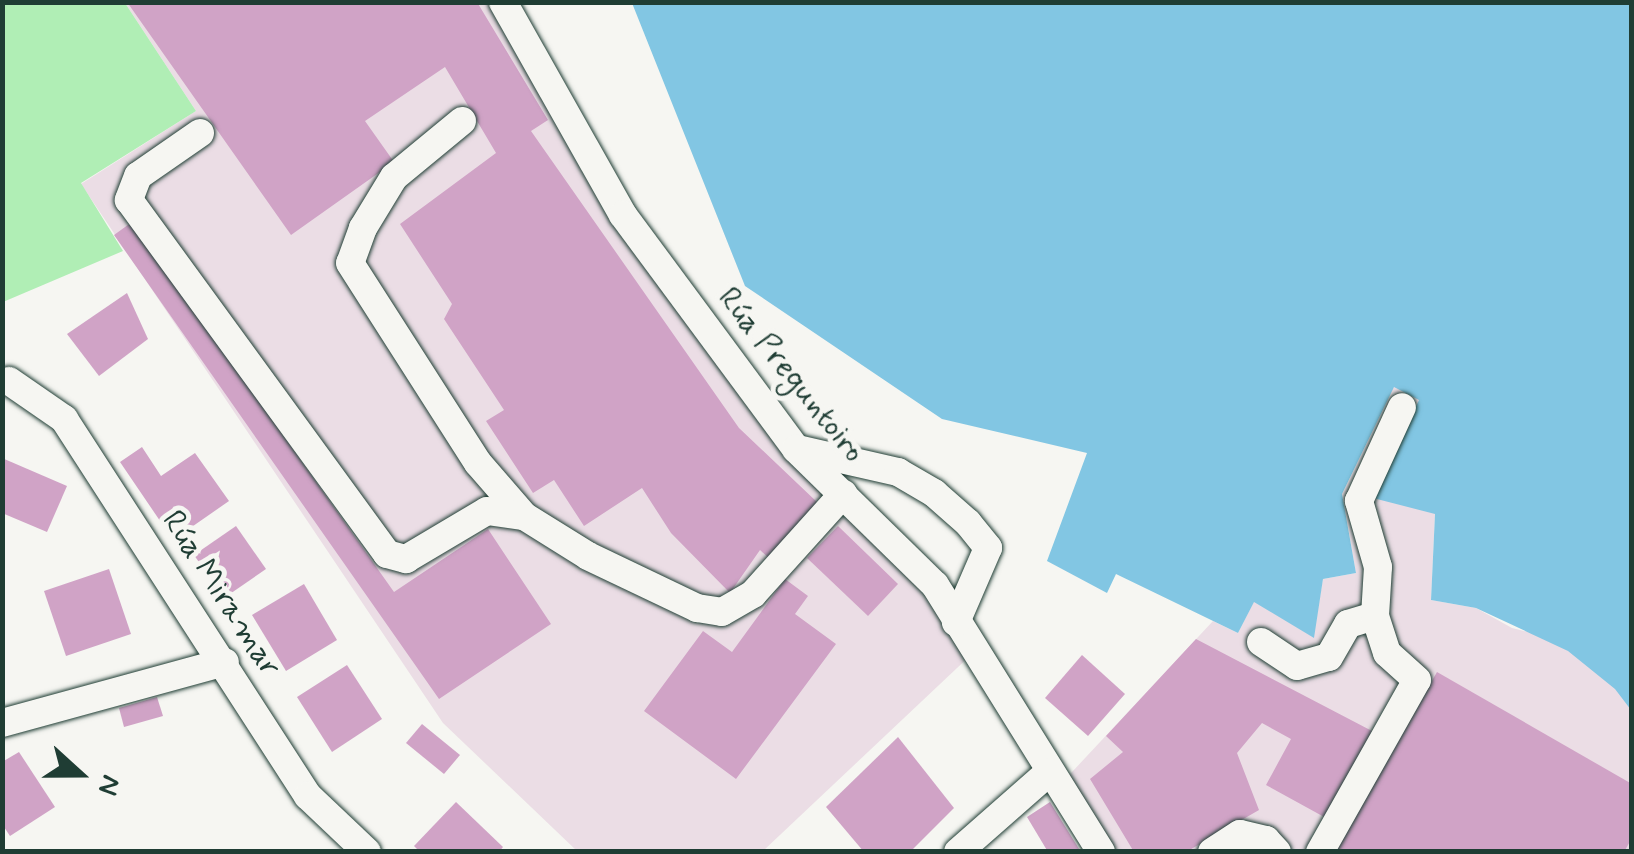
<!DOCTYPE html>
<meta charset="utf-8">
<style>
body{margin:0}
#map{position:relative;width:1634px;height:854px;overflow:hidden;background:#f6f6f2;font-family:Mynerve,sans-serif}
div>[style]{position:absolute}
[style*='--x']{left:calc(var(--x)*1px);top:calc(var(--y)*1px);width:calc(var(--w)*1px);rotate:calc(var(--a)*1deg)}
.built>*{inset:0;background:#ebdde5}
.green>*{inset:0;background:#b0eeb5}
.water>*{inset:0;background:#82c6e3}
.building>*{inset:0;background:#d0a3c6}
.roads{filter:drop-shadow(0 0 2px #1f3d34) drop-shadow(0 0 2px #1f3d34)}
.minor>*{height:28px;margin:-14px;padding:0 14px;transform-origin:14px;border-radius:14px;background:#f6f6f2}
span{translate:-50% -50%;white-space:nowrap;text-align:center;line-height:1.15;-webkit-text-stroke:10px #f6f6f2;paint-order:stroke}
.street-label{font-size:32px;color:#1f3d34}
.frame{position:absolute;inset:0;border:5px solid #1f3d34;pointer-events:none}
.north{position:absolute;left:30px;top:724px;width:100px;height:100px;-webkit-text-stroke:8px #f6f6f2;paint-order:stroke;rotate:111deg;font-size:28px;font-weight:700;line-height:40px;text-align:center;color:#1f3d34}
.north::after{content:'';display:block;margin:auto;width:35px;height:45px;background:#1f3d34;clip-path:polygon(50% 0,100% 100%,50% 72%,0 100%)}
</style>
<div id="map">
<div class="built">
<i style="clip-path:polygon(125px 3px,503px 3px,607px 186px,796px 449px,909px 559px,974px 652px,763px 851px,577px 851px,443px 723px,81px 184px,196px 111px)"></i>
<i style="clip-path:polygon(1394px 386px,1419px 399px,1435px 514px,1431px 600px,1476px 608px,1512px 628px,1631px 657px,1631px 851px,1101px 851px,1058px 787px,1213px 621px,1238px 633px,1254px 601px,1313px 637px,1323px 579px,1356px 573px,1342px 494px)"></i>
</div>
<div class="green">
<i style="clip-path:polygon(3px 3px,125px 3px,196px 111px,81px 183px,123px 251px,3px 302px)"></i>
</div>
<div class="water">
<i style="clip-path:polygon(632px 3px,1631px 3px,1631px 710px,1615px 689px,1568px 651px,1476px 608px,1431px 600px,1435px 514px,1373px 498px,1419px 400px,1394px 387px,1342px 494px,1356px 573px,1323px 579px,1314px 638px,1254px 602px,1238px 633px,1116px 574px,1107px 593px,1047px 561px,1087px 453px,942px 419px,745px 286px)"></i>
</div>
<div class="building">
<i style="clip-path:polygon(127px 2px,477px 2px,548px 120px,531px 131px,739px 428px,818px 503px,773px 562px,760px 550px,730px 593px,671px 533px,642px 488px,584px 526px,554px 480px,533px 493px,486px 421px,504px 410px,444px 319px,452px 304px,400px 224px,496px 153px,445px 67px,365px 121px,394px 162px,291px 235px)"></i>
<i style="clip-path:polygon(132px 222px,394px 592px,488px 529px,551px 624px,439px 699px,114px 235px)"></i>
<i style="clip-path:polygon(127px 293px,148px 339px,99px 376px,67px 334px)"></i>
<i style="clip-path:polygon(142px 447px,161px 476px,195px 453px,229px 501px,173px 540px,120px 462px)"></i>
<i style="clip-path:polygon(2px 458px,67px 486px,47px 532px,2px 513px)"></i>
<i style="clip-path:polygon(236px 526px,266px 569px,224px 598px,194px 555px)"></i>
<i style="clip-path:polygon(838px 526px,898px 584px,868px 616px,807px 558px)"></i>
<i style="clip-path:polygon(109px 569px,131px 634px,66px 656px,44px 591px)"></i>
<i style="clip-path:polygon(785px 579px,808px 596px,795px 614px,836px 644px,736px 779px,644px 711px,703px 631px,732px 652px)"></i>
<i style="clip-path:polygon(304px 584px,337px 640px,286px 671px,252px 615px)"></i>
<i style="clip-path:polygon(1196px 639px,1372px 731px,1326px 818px,1266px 785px,1291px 739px,1262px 723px,1237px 753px,1259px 810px,1186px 852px,1134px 852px,1090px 779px,1123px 752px,1106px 736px)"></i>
<i style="clip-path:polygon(1082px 655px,1125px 694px,1088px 736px,1045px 698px)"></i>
<i style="clip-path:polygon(347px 665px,382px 719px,332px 752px,297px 697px)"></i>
<i style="clip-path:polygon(1437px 672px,1632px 784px,1632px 838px,1624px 852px,1334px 852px)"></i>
<i style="clip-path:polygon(157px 697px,163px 716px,124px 727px,119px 708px)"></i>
<i style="clip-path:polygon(422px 724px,460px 755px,444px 774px,406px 743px)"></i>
<i style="clip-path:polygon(898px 737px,954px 808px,910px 852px,864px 852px,826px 807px)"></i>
<i style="clip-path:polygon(19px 752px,55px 807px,10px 836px,2px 824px,2px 762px)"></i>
<i style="clip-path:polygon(456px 802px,503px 847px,499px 852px,420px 852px,414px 846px)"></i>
<i style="clip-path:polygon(1050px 802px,1081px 852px,1048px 852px,1027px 817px)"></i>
</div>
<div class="roads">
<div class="minor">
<i style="--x:503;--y:2;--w:244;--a:60.6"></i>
<i style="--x:623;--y:215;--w:291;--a:53.5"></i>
<i style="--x:796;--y:449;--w:194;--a:44.4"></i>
<i style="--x:935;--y:585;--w:314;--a:58.1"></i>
<i style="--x:462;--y:121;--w:88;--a:140.5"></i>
<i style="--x:394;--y:177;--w:60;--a:121.3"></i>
<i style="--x:363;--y:228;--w:37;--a:110"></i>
<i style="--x:350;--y:263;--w:237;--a:57.4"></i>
<i style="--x:478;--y:463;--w:70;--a:49"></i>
<i style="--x:524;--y:516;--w:75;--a:32"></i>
<i style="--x:588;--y:556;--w:121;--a:25.5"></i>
<i style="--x:697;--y:608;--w:25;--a:9"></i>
<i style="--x:722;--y:612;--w:36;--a:-30"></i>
<i style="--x:753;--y:594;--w:135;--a:-48"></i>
<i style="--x:200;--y:133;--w:75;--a:145.3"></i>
<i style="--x:138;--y:176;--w:26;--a:111"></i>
<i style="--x:129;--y:200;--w:438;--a:53.9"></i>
<i style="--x:387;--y:554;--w:20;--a:15"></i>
<i style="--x:406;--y:559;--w:94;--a:-30.7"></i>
<i style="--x:487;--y:511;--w:37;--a:8"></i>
<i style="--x:9;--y:381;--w:67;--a:34.6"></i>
<i style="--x:64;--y:419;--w:449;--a:57.1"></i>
<i style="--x:308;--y:796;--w:81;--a:43.5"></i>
<i style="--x:797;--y:449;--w:104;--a:12.8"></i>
<i style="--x:898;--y:472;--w:42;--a:30.3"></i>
<i style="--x:934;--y:493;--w:45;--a:41.4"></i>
<i style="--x:968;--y:523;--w:32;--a:51"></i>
<i style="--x:988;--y:548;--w:81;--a:113.4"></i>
<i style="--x:1261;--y:642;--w:43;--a:33.7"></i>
<i style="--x:1297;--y:666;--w:33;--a:-16"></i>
<i style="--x:1329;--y:657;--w:38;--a:-60"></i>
<i style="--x:1348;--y:624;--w:28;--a:-17"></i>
<i style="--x:2;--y:723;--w:231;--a:-15.3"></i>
<i style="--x:958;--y:852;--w:120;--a:-41.3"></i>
<i style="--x:1212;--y:852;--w:33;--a:-33"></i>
<i style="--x:1240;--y:834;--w:27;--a:13"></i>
<i style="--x:1266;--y:840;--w:16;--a:47"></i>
<i style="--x:1320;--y:852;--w:197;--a:-60.6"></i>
<i style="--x:1417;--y:680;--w:40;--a:-138"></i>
<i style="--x:1387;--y:653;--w:39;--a:-108"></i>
<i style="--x:1375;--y:616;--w:49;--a:-86.5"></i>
<i style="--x:1378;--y:567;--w:69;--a:-106.1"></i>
<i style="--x:1359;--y:501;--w:103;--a:-65.4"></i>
</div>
</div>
<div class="street-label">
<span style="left:791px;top:375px;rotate:51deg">Rúa Preguntoiro</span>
<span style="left:221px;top:594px;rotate:57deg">Rúa Miramar</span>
</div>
<div class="frame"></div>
<div class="north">N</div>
</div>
